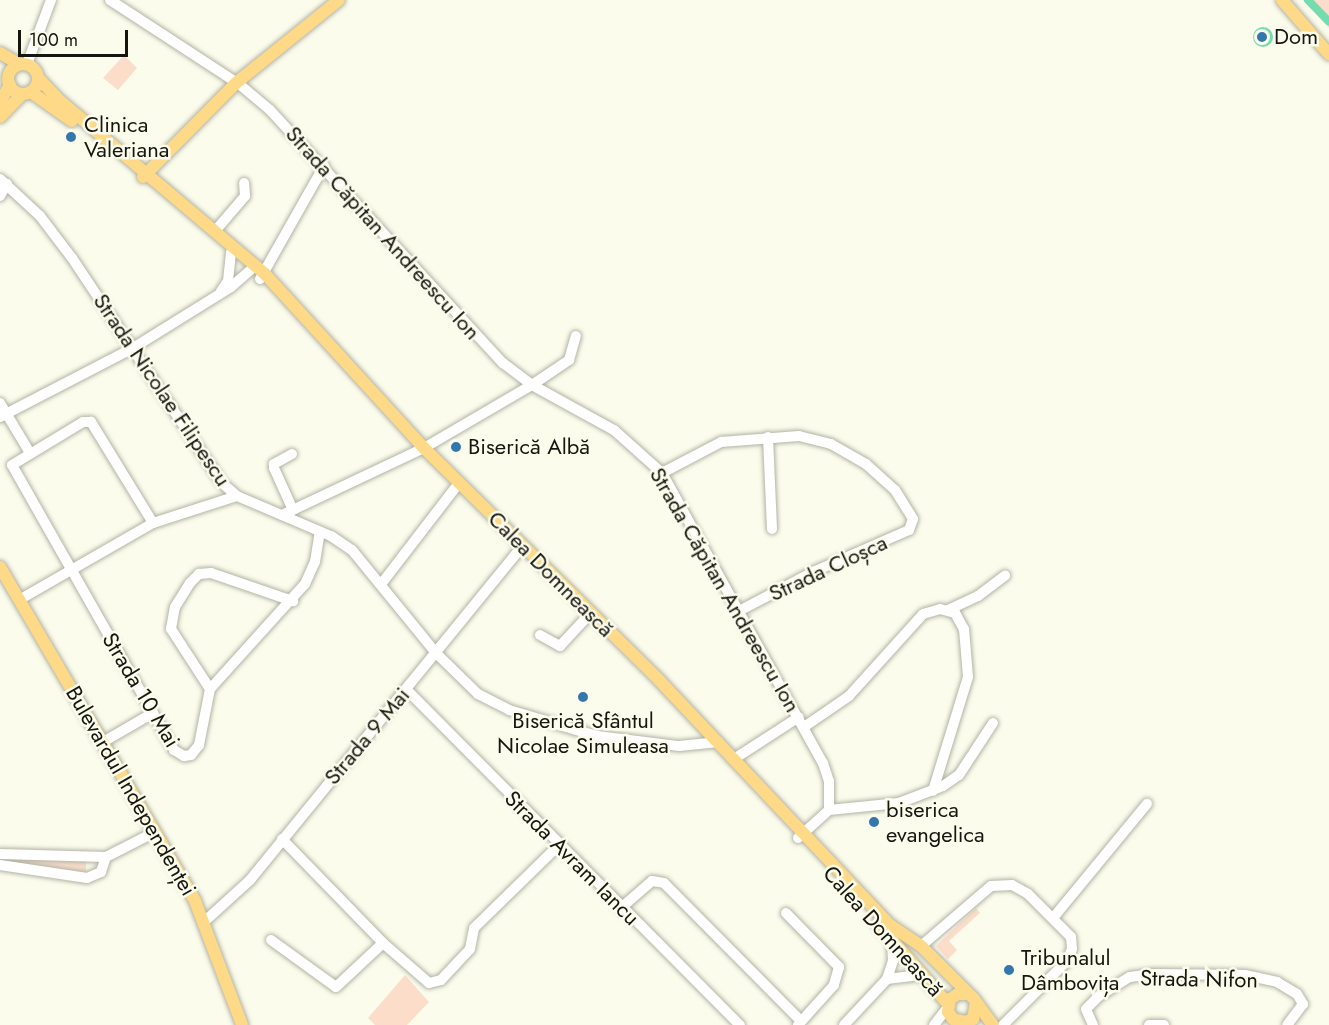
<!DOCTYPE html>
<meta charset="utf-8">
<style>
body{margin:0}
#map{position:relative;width:1329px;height:1025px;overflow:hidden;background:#fbfcec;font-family:Jost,sans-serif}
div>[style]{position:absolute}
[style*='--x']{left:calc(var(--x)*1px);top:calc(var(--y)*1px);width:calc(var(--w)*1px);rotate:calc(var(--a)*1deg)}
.green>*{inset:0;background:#fcddca}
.water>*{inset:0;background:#74ddb0}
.round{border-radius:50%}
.canal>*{height:8px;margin:-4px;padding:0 4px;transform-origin:4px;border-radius:4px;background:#74ddb0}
.roads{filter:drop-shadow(0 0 2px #b3b4a5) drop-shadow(0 0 2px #b3b4a5)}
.minor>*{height:10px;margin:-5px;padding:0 5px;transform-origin:5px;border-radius:5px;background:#fff}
.major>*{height:12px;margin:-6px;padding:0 6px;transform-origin:6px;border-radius:6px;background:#fed988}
.major>.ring{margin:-6px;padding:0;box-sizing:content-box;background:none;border:12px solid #fed988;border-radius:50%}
.dots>*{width:16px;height:16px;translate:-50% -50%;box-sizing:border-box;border:3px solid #fbfcec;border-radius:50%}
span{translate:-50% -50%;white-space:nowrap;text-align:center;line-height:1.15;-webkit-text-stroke:5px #fbfcec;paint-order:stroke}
.poi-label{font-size:22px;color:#161611}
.left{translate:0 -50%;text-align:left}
.street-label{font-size:22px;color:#161611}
.scale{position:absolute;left:18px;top:30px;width:110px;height:27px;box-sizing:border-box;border:3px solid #161611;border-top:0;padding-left:8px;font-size:18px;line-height:21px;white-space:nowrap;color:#161611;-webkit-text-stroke:4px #fbfcec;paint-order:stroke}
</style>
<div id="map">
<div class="green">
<i style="clip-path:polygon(1303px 0,1329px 0,1329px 28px)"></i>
<i style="clip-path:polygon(124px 55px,137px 68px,118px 90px,103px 78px)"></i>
<i style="clip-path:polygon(0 857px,86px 860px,86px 872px,0 861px)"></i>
<i style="clip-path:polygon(976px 908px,980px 913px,949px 941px,957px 950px,948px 959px,936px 946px)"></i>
<i style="clip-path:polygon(405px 975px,429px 1002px,407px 1025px,375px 1025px,368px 1018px)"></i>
</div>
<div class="water">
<i class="round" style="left:1253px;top:27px;width:20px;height:20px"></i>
</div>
<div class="canal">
<i style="--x:1308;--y:0;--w:30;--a:46"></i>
</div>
<div class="roads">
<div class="minor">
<i style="--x:110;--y:0;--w:154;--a:33.1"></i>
<i style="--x:239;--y:84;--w:40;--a:40"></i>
<i style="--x:270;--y:110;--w:344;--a:47.4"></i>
<i style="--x:503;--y:363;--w:36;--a:37"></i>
<i style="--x:532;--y:385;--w:94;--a:28.8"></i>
<i style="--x:614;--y:430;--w:64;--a:41.9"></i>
<i style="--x:662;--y:473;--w:332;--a:61"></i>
<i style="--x:823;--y:763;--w:19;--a:72"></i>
<i style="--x:829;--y:781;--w:29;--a:90"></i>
<i style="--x:27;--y:64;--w:68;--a:-69.4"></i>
<i style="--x:0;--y:179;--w:54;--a:42.8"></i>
<i style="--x:40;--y:216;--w:53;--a:52.7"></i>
<i style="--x:72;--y:258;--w:270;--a:56.3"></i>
<i style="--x:222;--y:483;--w:20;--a:41"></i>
<i style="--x:237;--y:496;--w:102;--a:23.1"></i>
<i style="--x:331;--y:536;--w:25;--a:34"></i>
<i style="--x:352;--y:550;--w:133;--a:50.8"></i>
<i style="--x:436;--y:653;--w:59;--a:44.3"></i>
<i style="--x:478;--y:694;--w:35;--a:27"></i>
<i style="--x:509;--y:710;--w:92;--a:16.5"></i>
<i style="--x:597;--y:736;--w:83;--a:7"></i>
<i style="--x:679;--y:746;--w:40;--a:-5.7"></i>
<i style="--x:0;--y:196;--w:14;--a:-60"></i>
<i style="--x:216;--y:230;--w:45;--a:-49.5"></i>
<i style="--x:245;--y:196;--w:13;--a:-94"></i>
<i style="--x:260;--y:279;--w:130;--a:-60.5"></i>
<i style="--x:221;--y:291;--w:12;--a:-55"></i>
<i style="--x:228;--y:281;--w:29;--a:-84"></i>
<i style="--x:0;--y:403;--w:58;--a:59"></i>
<i style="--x:0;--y:417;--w:150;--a:-27.4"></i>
<i style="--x:133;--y:348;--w:115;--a:-31.9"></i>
<i style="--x:231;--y:287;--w:33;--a:-41"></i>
<i style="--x:768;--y:437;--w:92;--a:87.5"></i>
<i style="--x:292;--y:454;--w:21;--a:151"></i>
<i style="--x:274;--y:464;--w:4;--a:90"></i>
<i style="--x:274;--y:468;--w:46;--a:65.7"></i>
<i style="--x:662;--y:473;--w:67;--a:-27.7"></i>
<i style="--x:721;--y:442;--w:78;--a:-4.4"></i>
<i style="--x:799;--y:436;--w:33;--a:14"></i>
<i style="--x:831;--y:444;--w:40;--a:29.7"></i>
<i style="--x:866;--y:464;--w:39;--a:42"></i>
<i style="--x:895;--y:490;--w:34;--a:58"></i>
<i style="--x:913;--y:519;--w:12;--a:110"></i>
<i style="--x:909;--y:530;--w:103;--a:156.4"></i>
<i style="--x:815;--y:571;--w:84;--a:152.2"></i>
<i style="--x:282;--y:515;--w:157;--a:-25.3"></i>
<i style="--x:424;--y:448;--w:125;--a:-30.3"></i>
<i style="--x:532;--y:385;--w:45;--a:-34"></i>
<i style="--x:569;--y:360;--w:25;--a:-74"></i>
<i style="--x:153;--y:523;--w:119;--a:-121.5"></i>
<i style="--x:91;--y:422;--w:8;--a:180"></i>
<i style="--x:83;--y:422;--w:83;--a:148.8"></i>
<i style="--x:12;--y:465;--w:328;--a:60.4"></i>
<i style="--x:174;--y:750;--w:12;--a:31"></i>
<i style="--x:184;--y:756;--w:7;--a:-8"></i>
<i style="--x:191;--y:755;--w:13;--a:-51"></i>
<i style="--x:199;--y:745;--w:57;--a:-78.9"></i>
<i style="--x:210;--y:689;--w:142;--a:-47.9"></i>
<i style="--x:305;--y:584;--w:24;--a:-66"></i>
<i style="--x:315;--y:562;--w:30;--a:-81"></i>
<i style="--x:382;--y:583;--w:126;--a:-52.4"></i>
<i style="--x:19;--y:600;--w:155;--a:-29.9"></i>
<i style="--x:153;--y:523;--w:88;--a:-17.8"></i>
<i style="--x:948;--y:610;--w:33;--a:-25"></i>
<i style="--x:978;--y:596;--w:34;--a:-37"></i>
<i style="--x:540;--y:635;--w:23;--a:29"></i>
<i style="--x:560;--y:646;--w:38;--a:-47"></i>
<i style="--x:210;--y:689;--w:72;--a:-123"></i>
<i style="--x:171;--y:629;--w:22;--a:-80"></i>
<i style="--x:175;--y:607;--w:28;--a:-58"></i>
<i style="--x:190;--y:583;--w:13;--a:-45"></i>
<i style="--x:199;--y:574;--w:12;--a:-5"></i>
<i style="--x:211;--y:573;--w:87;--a:18.9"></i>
<i style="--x:406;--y:689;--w:474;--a:45.2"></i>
<i style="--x:804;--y:727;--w:55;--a:-34.6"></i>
<i style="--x:849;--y:696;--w:110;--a:-47.9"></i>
<i style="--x:923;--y:614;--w:18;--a:-16"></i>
<i style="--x:940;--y:609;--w:16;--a:15"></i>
<i style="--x:955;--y:613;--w:18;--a:61"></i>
<i style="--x:964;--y:629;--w:48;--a:85.2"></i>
<i style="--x:968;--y:677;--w:119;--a:107.1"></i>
<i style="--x:103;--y:742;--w:58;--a:-30.1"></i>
<i style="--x:734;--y:759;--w:77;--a:-32.9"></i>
<i style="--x:798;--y:838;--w:42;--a:-42.1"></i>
<i style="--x:829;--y:810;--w:70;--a:-5.7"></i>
<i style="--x:899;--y:803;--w:47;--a:-21.1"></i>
<i style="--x:943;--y:786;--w:19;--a:-35"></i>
<i style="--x:959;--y:775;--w:62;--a:-56.8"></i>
<i style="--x:282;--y:839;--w:145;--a:45.8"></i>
<i style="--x:383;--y:943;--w:61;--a:41"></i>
<i style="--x:429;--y:983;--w:12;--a:-14"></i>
<i style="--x:441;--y:980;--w:42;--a:-46.9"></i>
<i style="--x:470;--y:949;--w:21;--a:-79"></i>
<i style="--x:474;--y:928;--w:119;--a:-44.3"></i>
<i style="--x:0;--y:854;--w:106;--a:1.6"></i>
<i style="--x:106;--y:857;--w:55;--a:-27"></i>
<i style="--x:0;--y:865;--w:88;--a:8.5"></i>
<i style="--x:87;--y:878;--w:15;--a:-23"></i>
<i style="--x:101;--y:872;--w:16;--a:-72"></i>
<i style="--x:621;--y:908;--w:41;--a:-41.1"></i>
<i style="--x:652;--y:881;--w:12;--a:9"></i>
<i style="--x:664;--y:883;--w:194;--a:45.2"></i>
<i style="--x:786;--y:913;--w:76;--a:45.5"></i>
<i style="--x:839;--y:967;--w:19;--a:106"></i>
<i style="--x:834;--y:985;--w:54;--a:132"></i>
<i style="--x:1053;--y:918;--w:148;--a:-50.5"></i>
<i style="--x:205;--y:921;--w:61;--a:-42.3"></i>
<i style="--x:250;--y:880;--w:431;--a:-50.8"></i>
<i style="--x:271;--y:940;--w:80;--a:35.9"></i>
<i style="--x:336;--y:987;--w:64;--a:-43.1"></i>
<i style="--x:921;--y:946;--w:92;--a:-40.6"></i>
<i style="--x:991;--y:886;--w:21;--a:-3"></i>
<i style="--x:1012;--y:885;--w:18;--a:29"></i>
<i style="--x:1028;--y:894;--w:61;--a:45"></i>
<i style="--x:1071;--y:937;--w:12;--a:85"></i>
<i style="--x:1072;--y:949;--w:14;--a:115"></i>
<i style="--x:1066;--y:962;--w:89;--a:135"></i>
<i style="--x:887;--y:979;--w:33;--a:-7"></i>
<i style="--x:844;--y:1025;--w:63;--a:-46.9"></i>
<i style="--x:887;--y:979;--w:19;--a:-72"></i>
<i style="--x:893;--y:961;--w:20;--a:-93"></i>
<i style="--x:934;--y:1025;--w:23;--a:-52"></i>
<i style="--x:1093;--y:1025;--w:17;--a:-114"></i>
<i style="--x:1086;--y:1009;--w:18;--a:-45"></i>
<i style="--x:1099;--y:996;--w:36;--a:-32"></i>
<i style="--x:1130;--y:977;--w:22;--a:-8"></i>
<i style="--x:1152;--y:974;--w:93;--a:0.6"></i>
<i style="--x:1245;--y:975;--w:33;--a:12"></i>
<i style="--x:1277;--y:982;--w:23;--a:31"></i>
<i style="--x:1297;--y:994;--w:12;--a:59"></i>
<i style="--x:1303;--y:1004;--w:26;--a:127"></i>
<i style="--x:1149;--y:1025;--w:15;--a:0"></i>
</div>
<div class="major">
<i style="--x:1282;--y:0;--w:72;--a:49"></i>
<i style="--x:0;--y:53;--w:22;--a:30"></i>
<i class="ring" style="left:8px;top:64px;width:18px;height:18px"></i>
<i style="--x:38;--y:78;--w:29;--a:46"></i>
<i style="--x:58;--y:99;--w:271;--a:40.2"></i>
<i style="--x:265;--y:274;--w:236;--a:47.6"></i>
<i style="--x:424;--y:448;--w:330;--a:44.6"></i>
<i style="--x:659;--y:680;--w:337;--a:46.7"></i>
<i style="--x:890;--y:925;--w:37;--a:34"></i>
<i style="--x:921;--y:946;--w:75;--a:45"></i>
<i style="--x:974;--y:999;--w:32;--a:54"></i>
<i style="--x:31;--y:92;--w:50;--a:35.3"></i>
<i style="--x:0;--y:102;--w:20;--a:-60"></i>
<i style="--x:0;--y:117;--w:32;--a:-46"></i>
<i style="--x:143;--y:177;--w:132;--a:-45.3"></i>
<i style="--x:236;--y:83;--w:132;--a:-38.9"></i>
<i style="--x:0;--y:567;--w:387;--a:59.7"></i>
<i style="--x:195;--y:901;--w:133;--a:69.2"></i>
<i style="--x:878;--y:924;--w:106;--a:48.8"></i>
<i style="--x:968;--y:994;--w:10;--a:180"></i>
<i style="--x:958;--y:994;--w:9;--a:148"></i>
<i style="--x:950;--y:999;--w:13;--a:99"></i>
<i style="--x:948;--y:1012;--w:9;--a:54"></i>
<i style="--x:953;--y:1019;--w:12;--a:14"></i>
<i style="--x:965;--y:1022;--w:9;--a:-21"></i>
<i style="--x:973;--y:1019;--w:17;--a:-80"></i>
</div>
</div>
<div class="dots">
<i style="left:1262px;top:37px;background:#3477ad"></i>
<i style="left:71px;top:137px;background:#3477ad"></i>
<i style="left:456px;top:447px;background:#3477ad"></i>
<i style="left:583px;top:697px;background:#3477ad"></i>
<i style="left:874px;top:822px;background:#3477ad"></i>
<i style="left:1009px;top:970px;background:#3477ad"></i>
</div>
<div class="poi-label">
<span class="left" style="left:1274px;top:37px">Dom</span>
<span class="left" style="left:84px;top:137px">Clinica<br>Valeriana</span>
<span class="left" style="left:468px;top:447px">Biserică Albă</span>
<span style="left:583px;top:733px">Biserică Sfântul<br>Nicolae Simuleasa</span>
<span class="left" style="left:886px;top:822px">biserica<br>evangelica</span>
<span class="left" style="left:1021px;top:970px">Tribunalul<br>Dâmbovița</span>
</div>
<div class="street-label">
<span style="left:383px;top:233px;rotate:48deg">Strada Căpitan Andreescu Ion</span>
<span style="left:162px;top:390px;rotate:56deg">Strada Nicolae Filipescu</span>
<span style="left:828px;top:568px;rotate:-25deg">Strada Cloșca</span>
<span style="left:551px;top:574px;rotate:45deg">Calea Domnească</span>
<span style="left:725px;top:590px;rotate:60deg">Strada Căpitan Andreescu Ion</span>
<span style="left:141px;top:690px;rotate:59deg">Strada 10 Mai</span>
<span style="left:367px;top:736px;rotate:-50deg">Strada 9 Mai</span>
<span style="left:131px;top:791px;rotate:60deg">Bulevardul Independenței</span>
<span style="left:572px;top:858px;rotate:45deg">Strada Avram Iancu</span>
<span style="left:883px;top:931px;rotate:48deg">Calea Domnească</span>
<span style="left:1199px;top:979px;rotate:1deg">Strada Nifon</span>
</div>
<div class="scale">100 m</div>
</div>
